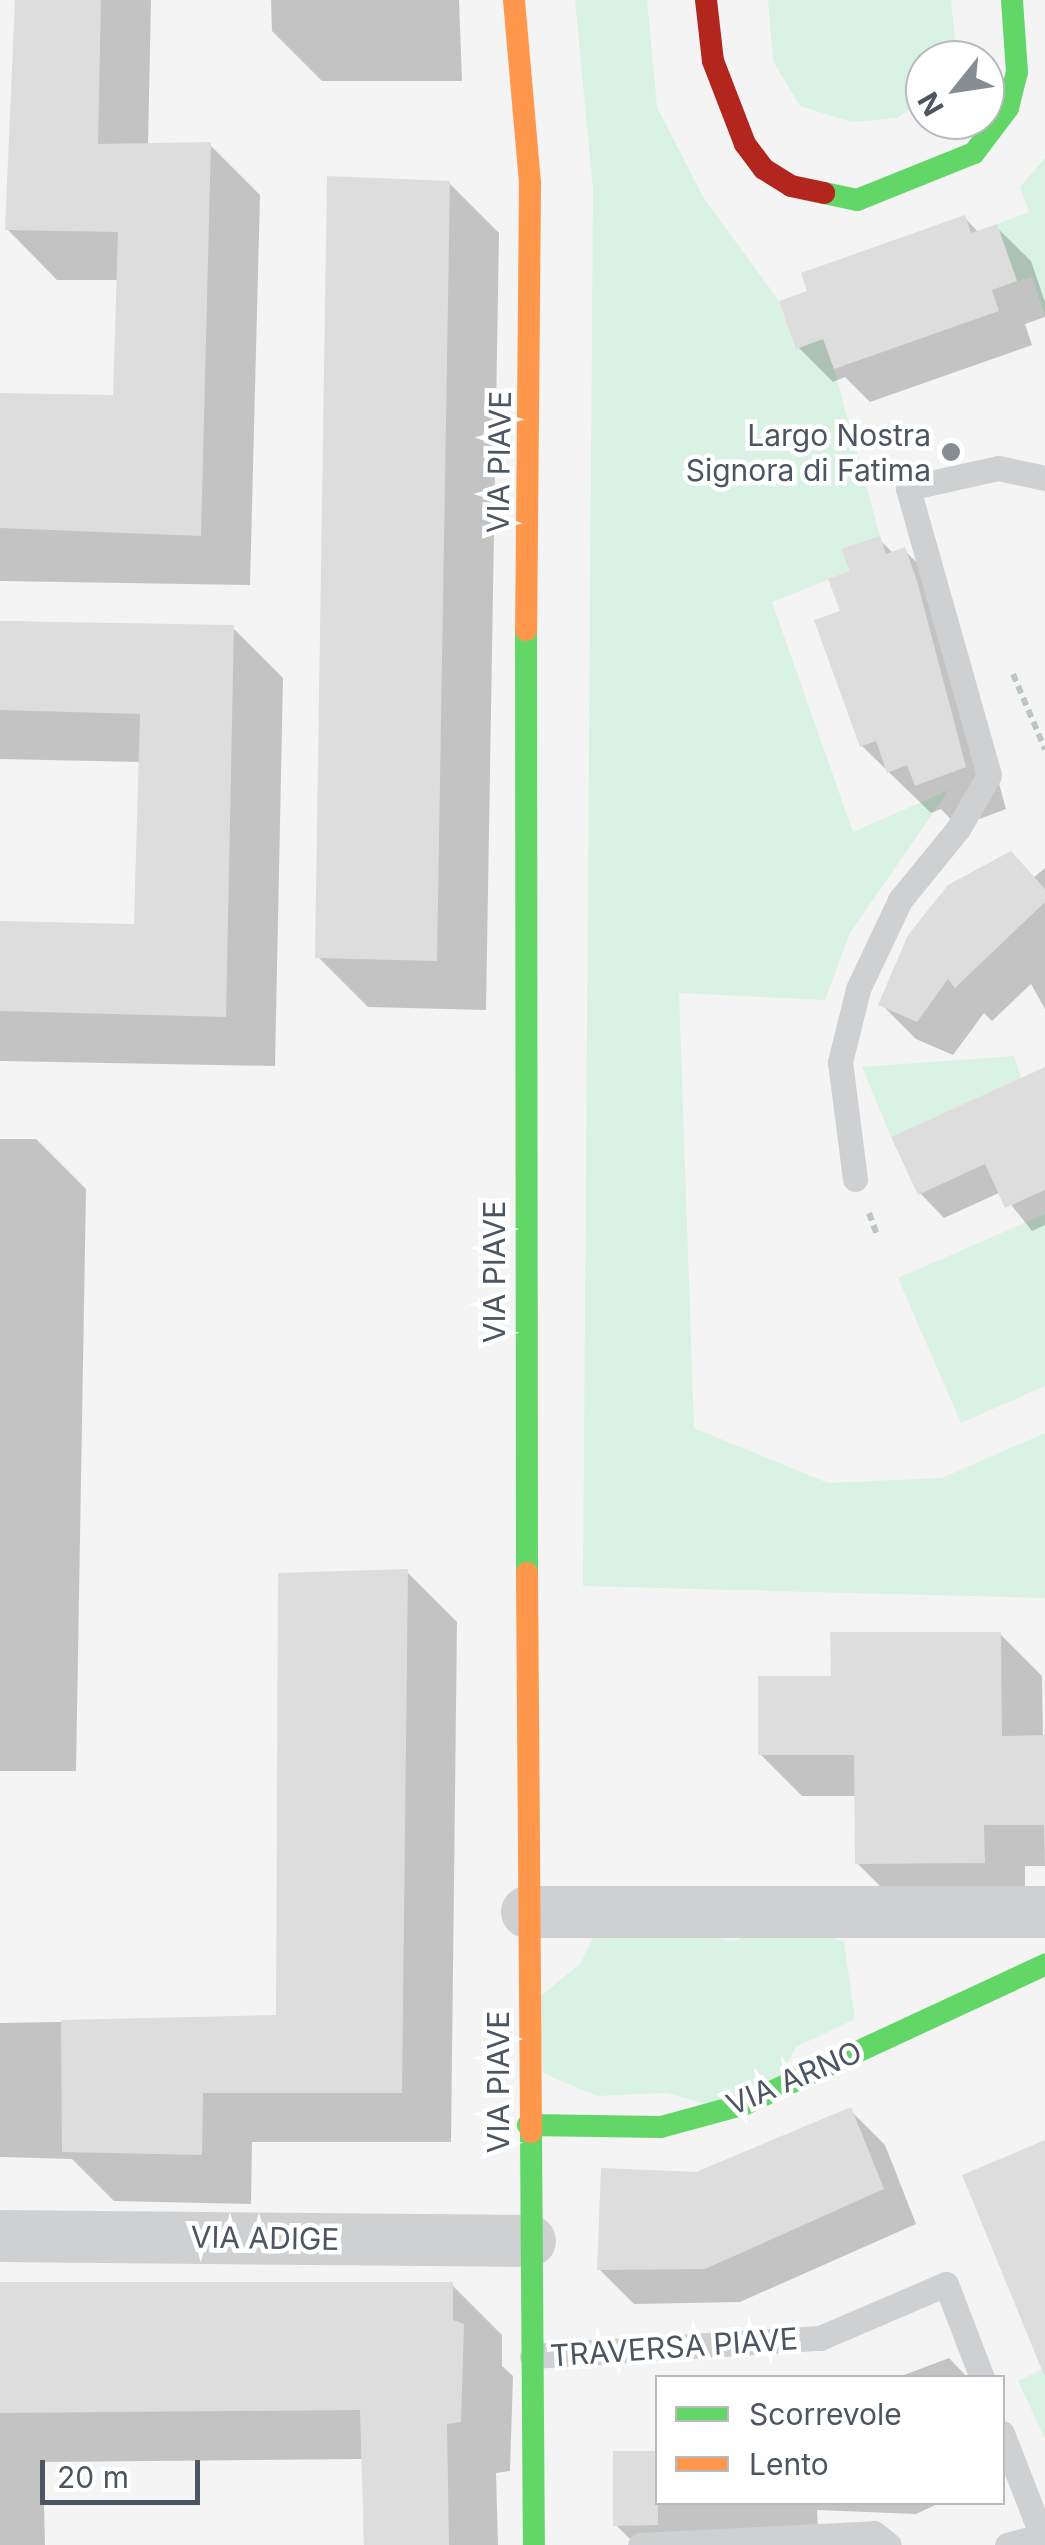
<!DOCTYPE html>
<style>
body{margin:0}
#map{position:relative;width:1045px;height:2545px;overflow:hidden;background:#f4f4f4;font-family:Inter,sans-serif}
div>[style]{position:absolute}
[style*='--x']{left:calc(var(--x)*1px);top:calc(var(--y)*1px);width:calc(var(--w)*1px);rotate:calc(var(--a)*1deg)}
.green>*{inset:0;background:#d9f2e3}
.shadow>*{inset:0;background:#0003}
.building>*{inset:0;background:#ddddde}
.path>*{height:6px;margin-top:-3px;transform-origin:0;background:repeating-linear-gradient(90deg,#bcc7c4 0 8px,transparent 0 13px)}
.lane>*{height:25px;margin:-12.5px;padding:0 12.5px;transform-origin:12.5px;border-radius:12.5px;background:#ced0d2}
.street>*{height:52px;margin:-26px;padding:0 26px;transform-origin:26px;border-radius:26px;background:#ced0d2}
.fast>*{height:22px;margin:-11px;padding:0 11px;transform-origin:11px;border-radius:11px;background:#63d668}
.slow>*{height:22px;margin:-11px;padding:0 11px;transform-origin:11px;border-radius:11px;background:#ff974d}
.jam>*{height:22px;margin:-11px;padding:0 11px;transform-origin:11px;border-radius:11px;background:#b3261e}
.dots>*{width:28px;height:28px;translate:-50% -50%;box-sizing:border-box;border:5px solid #fff;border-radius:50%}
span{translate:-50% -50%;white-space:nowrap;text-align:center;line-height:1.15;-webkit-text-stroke:9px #fff;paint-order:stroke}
.poi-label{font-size:30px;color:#4a5661}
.right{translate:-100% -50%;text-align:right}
.street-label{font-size:30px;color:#4a5661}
.legend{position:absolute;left:655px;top:2375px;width:350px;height:130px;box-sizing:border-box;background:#fff;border:2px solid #b7bbc0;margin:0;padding:12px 18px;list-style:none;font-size:30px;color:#4a5661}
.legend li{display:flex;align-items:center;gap:20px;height:50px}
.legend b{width:50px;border:2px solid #b7bbc0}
.north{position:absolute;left:905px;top:40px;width:100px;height:100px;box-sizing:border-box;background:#fff;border:2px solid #b7bbc0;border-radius:50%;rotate:240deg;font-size:28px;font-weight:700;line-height:40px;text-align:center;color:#4a5661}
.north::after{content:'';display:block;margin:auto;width:35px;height:45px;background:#868d94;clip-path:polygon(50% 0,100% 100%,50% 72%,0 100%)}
.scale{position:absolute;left:40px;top:2460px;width:160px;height:45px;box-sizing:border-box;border:5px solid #4a5661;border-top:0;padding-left:12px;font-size:30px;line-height:35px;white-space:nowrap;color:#4a5661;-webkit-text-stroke:8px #fff;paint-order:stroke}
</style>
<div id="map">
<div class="green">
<i style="clip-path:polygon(575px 0,647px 0,657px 107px,703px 197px,779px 301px,797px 348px,823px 339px,834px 369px,880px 536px,842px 549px,850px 571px,772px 602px,853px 832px,949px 790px,850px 933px,825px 1000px,679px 993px,694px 1428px,828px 1483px,942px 1478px,1045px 1433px,1045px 1598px,583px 1586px,593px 190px)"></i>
<i style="clip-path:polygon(768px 0,951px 0,957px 60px,925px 60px,925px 99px,897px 118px,852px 122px,800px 106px,773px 61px)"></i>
<i style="clip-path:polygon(1045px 158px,1045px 315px,1032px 277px,1017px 281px,997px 224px,1029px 212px,1020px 187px)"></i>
<i style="clip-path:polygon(1014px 1056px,1021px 1078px,891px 1137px,862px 1067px)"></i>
<i style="clip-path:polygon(1045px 1214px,1045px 1386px,961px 1423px,898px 1278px)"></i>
<i style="clip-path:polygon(603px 1918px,733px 1941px,793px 1923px,844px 1942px,855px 2019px,796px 2047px,773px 2091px,706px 2104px,667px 2093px,597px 2096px,543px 2073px,538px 1998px,580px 1964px)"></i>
<i style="clip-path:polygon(1045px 2368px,1045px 2439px,1018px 2381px)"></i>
</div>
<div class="shadow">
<i style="clip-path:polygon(16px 0,151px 0,148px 146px,210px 145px,260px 195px,250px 585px,0 581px,0 395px,116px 397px,119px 280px,57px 280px,7px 229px)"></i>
<i style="clip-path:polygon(271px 0,459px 0,462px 81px,322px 81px,272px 31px)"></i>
<i style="clip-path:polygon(449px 183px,499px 233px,486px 1010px,368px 1007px,318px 957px)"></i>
<i style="clip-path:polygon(965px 218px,979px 233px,996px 227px,1031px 261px,1045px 302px,1045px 317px,1025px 324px,1032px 345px,870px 402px,845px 377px,833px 382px,798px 347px,811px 293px)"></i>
<i style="clip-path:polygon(879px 539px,894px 554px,904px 550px,946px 591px,1006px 809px,958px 827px,941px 809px,931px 813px,862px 746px,843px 612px,853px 572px)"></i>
<i style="clip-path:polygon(0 621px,233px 628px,283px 678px,275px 1066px,0 1061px,0 924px,136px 927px,141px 762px,0 759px)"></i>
<i style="clip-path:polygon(1045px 868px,1045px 1009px,1031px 984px,992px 1021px,984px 1013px,953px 1055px,916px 1039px,881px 1004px)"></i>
<i style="clip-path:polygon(1045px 1105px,1045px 1225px,1032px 1231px,1001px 1192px,944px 1218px,920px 1193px)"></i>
<i style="clip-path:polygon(0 1139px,36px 1139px,86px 1189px,76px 1771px,0 1771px)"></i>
<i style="clip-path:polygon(407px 1572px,457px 1622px,451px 2142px,252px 2142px,251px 2204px,114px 2201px,72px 2159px,0 2157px,0 2023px,279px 2018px)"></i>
<i style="clip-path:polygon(1000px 1634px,1042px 1676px,1045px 1866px,1025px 1866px,1025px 1904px,899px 1905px,857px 1863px,857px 1796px,802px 1796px,760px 1754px,834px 1679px)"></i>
<i style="clip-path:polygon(850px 2110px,885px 2145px,916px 2224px,740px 2302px,634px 2304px,599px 2269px,696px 2174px)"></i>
<i style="clip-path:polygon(0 2283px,452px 2285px,502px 2335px,502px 2366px,513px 2376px,510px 2471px,496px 2473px,498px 2545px,364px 2545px,363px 2459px,43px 2462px,45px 2545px,0 2545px)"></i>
<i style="clip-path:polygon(949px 2358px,968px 2378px,896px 2378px)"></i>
<i style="clip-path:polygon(658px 2502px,942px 2502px,916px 2514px,817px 2510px,819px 2545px,636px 2545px,616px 2525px)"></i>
</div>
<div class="building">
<i style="clip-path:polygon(15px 0,101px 0,98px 144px,211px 142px,201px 536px,0 528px,0 393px,113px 395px,118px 232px,5px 230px)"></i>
<i style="clip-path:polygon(327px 176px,450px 181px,437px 961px,315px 958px)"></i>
<i style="clip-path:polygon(965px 215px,971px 233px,997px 224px,1017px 281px,992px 290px,999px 311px,834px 369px,823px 339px,796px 349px,779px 301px,807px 291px,801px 273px)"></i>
<i style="clip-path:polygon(880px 536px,886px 554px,905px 547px,917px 581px,966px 767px,915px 786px,907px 765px,887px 773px,876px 741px,860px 747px,814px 620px,840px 611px,828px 579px,850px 571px,841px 549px)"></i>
<i style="clip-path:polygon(0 621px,234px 625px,226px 1017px,0 1011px,0 921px,134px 924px,140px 714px,0 710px)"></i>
<i style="clip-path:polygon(1011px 851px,1045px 889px,1045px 902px,955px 988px,948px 979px,917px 1022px,878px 1005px,908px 935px,948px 885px)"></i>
<i style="clip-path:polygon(1045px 1067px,1045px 1190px,1005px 1208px,985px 1164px,918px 1195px,891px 1137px)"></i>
<i style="clip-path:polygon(408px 1569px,402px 2093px,203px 2093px,202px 2155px,62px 2152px,61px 2020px,276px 2015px,278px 1573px)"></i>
<i style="clip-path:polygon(830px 1632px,1001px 1632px,1002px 1736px,1045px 1735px,1045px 1825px,984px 1825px,985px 1863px,855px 1864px,854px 1755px,758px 1755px,758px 1676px,831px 1676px)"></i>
<i style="clip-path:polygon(851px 2107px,884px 2189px,705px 2269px,597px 2270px,601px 2168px,696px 2172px)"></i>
<i style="clip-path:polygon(1045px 2140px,1045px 2375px,1044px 2375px,962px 2175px)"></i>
<i style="clip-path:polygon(0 2282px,453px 2282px,453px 2320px,464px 2324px,461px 2422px,447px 2424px,449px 2545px,364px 2545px,360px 2410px,0 2413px)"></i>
<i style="clip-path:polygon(613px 2451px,658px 2451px,658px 2525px,613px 2526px)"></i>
</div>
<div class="path">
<i style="--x:1013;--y:674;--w:82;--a:66.9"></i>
<i style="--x:869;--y:1213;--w:23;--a:70"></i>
</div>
<div class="lane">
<i style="--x:855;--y:1179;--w:118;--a:-97.3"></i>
<i style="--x:840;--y:1062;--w:75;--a:-76.1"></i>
<i style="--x:858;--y:989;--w:98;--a:-64.7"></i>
<i style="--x:900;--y:900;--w:92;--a:-50.8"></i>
<i style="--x:958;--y:829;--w:62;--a:-60.1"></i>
<i style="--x:989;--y:775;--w:298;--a:-105.8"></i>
<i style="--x:908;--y:488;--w:92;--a:-12.5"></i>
<i style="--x:998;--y:468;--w:48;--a:12"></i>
<i style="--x:532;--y:2356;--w:289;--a:-3.6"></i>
<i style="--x:820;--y:2338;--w:137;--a:-23.2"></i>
<i style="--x:946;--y:2284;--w:101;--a:69"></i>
<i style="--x:1002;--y:2433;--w:110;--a:68.8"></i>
<i style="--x:640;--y:2545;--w:234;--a:-2.9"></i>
<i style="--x:874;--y:2533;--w:19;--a:39"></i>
<i style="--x:1007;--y:2545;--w:39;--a:-15"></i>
</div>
<div class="street">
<i style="--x:527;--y:1912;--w:518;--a:0"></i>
<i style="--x:0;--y:2236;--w:530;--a:0.54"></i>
</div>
<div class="fast">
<i style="--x:824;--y:193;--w:34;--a:12"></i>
<i style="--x:857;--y:200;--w:126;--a:-21.9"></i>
<i style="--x:974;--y:153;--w:56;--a:-52.9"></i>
<i style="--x:1008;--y:108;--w:37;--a:-76"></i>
<i style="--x:1017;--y:72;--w:72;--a:-94"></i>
<i style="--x:526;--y:630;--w:943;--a:89.94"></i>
<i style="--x:528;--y:2125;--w:133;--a:0.9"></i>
<i style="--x:661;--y:2127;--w:87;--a:-15.3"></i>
<i style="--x:745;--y:2104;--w:331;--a:-24.9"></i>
<i style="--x:531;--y:2132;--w:413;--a:89.6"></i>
</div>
<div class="slow">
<i style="--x:514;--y:0;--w:185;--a:85"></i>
<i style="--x:530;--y:184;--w:446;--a:90.5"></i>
<i style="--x:527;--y:1573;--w:559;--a:89.59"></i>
</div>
<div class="jam">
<i style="--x:706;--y:0;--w:61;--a:83.5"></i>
<i style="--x:713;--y:61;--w:89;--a:68.9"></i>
<i style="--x:745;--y:144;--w:31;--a:53"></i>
<i style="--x:764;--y:169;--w:32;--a:32"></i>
<i style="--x:791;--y:186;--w:34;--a:12"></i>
</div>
<div class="dots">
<i style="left:951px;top:452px;background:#868d94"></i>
</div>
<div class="poi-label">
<span class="right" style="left:931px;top:452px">Largo Nostra<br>Signora di Fatima</span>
</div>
<div class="street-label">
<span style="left:499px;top:462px;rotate:-89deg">VIA PIAVE</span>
<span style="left:494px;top:1272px;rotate:-90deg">VIA PIAVE</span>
<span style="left:794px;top:2078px;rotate:-23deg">VIA ARNO</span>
<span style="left:498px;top:2082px;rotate:-90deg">VIA PIAVE</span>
<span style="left:265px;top:2238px;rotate:1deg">VIA ADIGE</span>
<span style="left:674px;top:2347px;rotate:-4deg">TRAVERSA PIAVE</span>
</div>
<ul class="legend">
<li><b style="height:12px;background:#63d668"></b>Scorrevole</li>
<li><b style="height:12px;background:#ff974d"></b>Lento</li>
</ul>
<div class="north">N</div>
<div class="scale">20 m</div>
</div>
